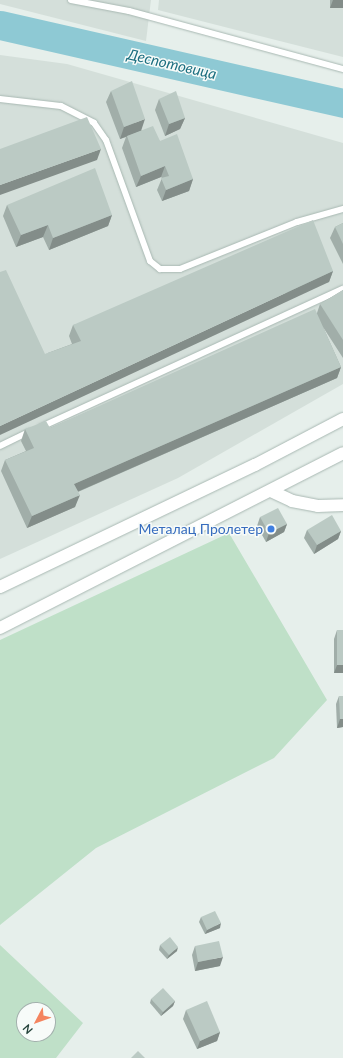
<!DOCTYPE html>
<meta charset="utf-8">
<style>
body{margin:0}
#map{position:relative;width:343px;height:1058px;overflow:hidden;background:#e6efeb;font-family:Lato,sans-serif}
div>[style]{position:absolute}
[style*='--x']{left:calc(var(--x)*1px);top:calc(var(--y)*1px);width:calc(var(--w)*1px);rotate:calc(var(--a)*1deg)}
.built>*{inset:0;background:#d4dfda}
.green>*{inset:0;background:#bfe0c8}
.river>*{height:29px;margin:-14.5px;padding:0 14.5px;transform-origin:14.5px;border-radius:14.5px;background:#8ec9d4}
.roads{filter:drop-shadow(0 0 1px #a8b8b2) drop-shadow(0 0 1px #a8b8b2)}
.lane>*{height:6px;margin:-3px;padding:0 3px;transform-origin:3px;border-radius:3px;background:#fff}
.street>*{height:12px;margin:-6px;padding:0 6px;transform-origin:6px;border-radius:6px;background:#fff}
.secondary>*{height:12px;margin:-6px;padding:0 6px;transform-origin:6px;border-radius:6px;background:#fff}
.wall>*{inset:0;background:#a1aea9}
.shaded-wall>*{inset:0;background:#838d89}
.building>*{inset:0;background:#bbcac4}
.dots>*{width:11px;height:11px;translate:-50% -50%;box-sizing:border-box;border:2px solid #f7fbf9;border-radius:50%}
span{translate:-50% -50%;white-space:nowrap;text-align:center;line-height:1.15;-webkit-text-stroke:3px #f7fbf9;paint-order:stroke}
.shop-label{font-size:14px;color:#366cbe}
.right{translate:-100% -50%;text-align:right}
.water-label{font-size:15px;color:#1c6f80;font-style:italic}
.north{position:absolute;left:16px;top:1002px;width:40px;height:40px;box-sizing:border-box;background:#f7fbf9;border:1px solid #a3b1ad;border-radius:50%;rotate:229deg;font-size:11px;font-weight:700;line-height:16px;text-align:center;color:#24423a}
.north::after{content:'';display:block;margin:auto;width:14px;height:18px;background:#f4845f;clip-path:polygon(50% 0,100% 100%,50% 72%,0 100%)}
</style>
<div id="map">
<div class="built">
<i style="clip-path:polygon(0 0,151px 0,146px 41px,0 4px)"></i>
<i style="clip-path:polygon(159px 0,343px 0,343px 57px,158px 10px)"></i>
<i style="clip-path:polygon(0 55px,67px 64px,343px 143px,343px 384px,178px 478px,0 559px)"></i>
</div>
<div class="green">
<i style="clip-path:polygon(229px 533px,327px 700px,274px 758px,96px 848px,0 925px,0 640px)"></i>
<i style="clip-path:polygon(evenodd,0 945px,83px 1023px,56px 1058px,0 1058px,0 945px,24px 1010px,48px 1010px,48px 1034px,24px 1034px,24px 1010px)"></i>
</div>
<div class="river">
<i style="--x:0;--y:25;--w:352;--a:12.8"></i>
</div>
<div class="roads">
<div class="lane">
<i style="--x:71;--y:0;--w:59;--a:10.7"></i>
<i style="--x:129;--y:11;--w:222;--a:15.2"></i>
<i style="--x:0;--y:99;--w:61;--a:6.5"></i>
<i style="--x:61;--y:106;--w:37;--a:27"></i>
<i style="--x:94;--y:123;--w:21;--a:55"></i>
<i style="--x:106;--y:140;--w:129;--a:70"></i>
<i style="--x:150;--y:261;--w:13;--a:39"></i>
<i style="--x:160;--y:269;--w:20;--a:0"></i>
<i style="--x:180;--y:269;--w:126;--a:-21.9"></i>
<i style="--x:297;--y:222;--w:48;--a:-15.8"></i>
<i style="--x:41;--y:427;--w:332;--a:-24.6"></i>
<i style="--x:0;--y:446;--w:32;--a:-26"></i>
</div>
<div class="street">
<i style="--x:271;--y:491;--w:23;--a:25"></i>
<i style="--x:292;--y:501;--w:26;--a:11"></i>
<i style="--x:318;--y:506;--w:25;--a:-2"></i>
<i style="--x:0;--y:628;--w:385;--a:-27"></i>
</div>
<div class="secondary">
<i style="--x:0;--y:587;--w:283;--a:-25.6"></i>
<i style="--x:255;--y:465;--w:99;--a:-27.6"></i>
</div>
</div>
<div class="wall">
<i style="clip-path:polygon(330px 0,343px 0,343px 8px,330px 8px)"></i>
<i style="clip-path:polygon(111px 91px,141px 130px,160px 141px,193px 179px,189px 191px,162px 201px,157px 190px,162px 178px,161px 177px,136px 187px,122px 148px,126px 137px,120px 139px,106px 102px)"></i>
<i style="clip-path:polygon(159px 99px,185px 118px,180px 129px,165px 136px,155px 110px)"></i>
<i style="clip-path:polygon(7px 205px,112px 215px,108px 226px,49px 250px,43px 237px,16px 247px,3px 216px)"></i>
<i style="clip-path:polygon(343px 223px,343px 264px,330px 238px,335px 227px)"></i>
<i style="clip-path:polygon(333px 271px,329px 282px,45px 354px,72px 344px,69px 336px,73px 325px)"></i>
<i style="clip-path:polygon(343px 290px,343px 358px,323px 327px,341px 367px,337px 378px,78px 492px,75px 507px,27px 528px,1px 471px,5px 460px,26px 451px,21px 441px,25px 429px,50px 428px,317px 313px,320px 304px)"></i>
<i style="clip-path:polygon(260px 517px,287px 524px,284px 532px,266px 542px,257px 526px)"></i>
<i style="clip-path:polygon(307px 530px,341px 531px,338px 539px,314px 554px,304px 538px)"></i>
<i style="clip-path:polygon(337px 630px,343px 673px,334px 673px,334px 639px)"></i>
<i style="clip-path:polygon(339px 696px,343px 727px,337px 728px,336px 704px)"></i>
<i style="clip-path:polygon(201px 917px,220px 928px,205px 934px,199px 922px)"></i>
<i style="clip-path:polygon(160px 945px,177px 951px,167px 959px,159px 950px)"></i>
<i style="clip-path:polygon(195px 946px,220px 966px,195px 971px,192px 955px)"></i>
<i style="clip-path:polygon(151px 999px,175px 1001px,173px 1006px,161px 1016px,150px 1003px)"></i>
<i style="clip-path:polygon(186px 1010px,220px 1032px,217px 1041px,197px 1049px,183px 1019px)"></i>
</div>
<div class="shaded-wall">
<i style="clip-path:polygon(333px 0,343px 0,343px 8px,330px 8px)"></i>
<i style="clip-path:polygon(185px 118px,180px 129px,165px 136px,169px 124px)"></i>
<i style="clip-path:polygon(145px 119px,141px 131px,120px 139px,124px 127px)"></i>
<i style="clip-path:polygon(101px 149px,97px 160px,0 195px,0 185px)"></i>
<i style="clip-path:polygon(165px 166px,161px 177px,136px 187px,141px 176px)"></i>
<i style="clip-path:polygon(193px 179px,189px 191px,162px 201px,166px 190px)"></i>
<i style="clip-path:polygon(112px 215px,108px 226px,49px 250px,53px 238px)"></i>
<i style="clip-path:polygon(48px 225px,43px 237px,16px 247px,21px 235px)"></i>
<i style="clip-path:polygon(333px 271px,329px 282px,0 435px,0 426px)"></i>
<i style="clip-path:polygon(341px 367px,337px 378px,70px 495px,74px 484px)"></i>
<i style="clip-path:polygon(80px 495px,75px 507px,27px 528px,32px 516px)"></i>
<i style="clip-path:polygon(287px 524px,284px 532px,266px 542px,269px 533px)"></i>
<i style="clip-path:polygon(341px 531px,338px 539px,314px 554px,317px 545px)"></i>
<i style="clip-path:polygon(337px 665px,343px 665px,343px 673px,334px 673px)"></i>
<i style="clip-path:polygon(340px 719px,343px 719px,343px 727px,337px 728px)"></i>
<i style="clip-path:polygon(221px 923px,220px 928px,205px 934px,207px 930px)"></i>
<i style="clip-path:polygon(178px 947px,177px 951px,167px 959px,169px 955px)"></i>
<i style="clip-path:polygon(223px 957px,220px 966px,195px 971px,198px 962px)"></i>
<i style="clip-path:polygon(175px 1001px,173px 1006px,161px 1016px,163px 1012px)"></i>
<i style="clip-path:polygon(220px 1032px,217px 1041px,197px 1049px,200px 1041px)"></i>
</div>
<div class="building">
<i style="clip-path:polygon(132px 81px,145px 119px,124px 127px,111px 91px)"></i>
<i style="clip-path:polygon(176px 91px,185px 118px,169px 124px,159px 99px)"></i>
<i style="clip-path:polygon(87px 117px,101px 149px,0 185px,0 149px)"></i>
<i style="clip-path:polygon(153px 126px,160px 141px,177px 134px,193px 179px,166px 190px,161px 178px,169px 176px,165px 166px,141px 176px,127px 136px)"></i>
<i style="clip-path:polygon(95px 168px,112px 215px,53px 238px,48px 225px,21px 235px,7px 205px)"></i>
<i style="clip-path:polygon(313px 220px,333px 271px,0 426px,0 272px,6px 270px,45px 354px,81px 341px,73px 325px)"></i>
<i style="clip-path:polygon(343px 223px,343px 244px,335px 227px)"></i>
<i style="clip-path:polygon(343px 290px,343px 340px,320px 304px)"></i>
<i style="clip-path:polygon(315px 309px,341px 367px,74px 484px,80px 495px,32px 516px,5px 460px,34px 448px,25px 429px,46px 421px,50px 428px)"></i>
<i style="clip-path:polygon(278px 508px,287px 524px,269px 533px,260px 517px)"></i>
<i style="clip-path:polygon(332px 515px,341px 531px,317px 545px,307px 530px)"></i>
<i style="clip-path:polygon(337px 630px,343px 630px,343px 665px,337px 665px)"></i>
<i style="clip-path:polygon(339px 696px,343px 696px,343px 719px,340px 719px)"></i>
<i style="clip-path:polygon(215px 911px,221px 923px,207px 930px,201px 917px)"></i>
<i style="clip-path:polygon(170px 937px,178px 947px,169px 955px,160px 945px)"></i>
<i style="clip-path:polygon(219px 941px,223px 957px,198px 962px,195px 946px)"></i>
<i style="clip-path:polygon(163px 988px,175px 1001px,163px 1012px,151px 999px)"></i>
<i style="clip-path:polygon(207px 1001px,220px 1032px,200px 1041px,186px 1010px)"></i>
<i style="clip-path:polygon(138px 1051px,145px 1058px,131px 1058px)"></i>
</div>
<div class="dots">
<i style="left:271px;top:529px;background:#3f7fe0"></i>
</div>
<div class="shop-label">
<span class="right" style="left:263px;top:529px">Металац Пролетер</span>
</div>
<div class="water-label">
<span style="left:172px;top:64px;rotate:13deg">Деспотовица</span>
</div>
<div class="north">N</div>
</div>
